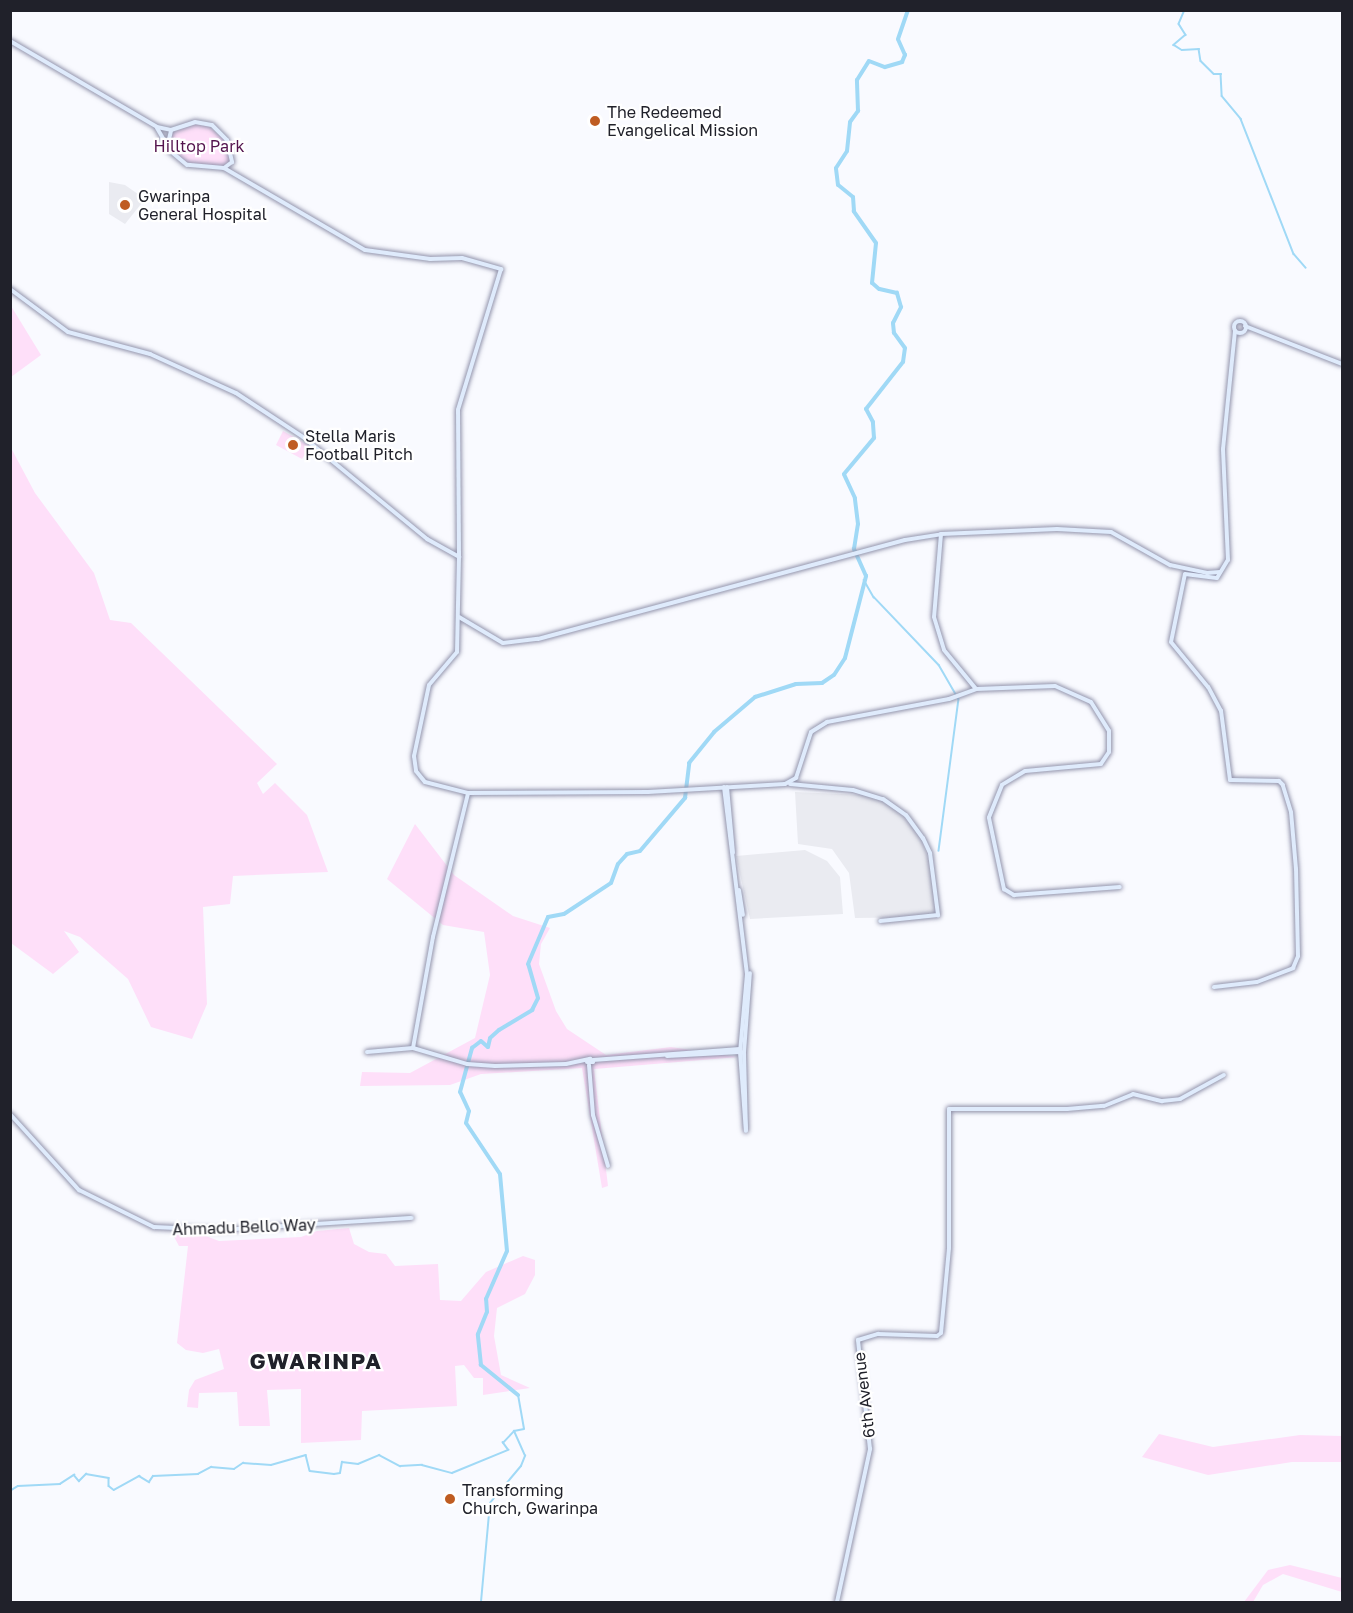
<!DOCTYPE html>
<style>
body{margin:0}
#map{position:relative;width:1353px;height:1613px;overflow:hidden;background:#f9faff;font-family:"Golos Text",sans-serif}
div>[style]{position:absolute}
[style*='--x']{left:calc(var(--x)*1px);top:calc(var(--y)*1px);width:calc(var(--w)*1px);rotate:calc(var(--a)*1deg)}
.built>*{inset:0;background:#eaebf1}
.green>*{inset:0;background:#fedff9}
.stream>*{height:1.5px;margin:-0.75px;padding:0 0.75px;transform-origin:0.75px;border-radius:0.75px;background:#a0d9f6}
.river>*{height:4px;margin:-2px;padding:0 2px;transform-origin:2px;border-radius:2px;background:#a0d9f6}
.roads{filter:drop-shadow(0 0 2px #9395ad) drop-shadow(0 0 2px #9395ad)}
.secondary>*{height:4px;margin:-2px;padding:0 2px;transform-origin:2px;border-radius:2px;background:#dfebfc}
.secondary>.ring{margin:-2px;padding:0;box-sizing:content-box;background:none;border:4px solid #dfebfc;border-radius:50%}
.dots>*{width:16px;height:16px;translate:-50% -50%;box-sizing:border-box;border:3px solid #fff;border-radius:50%}
span{translate:-50% -50%;white-space:nowrap;text-align:center;line-height:1.15;-webkit-text-stroke:4.5px #fff;paint-order:stroke}
.poi-label{font-size:16px;color:#20212a}
.left{translate:0 -50%;text-align:left}
.park-label{font-size:16px;color:#54144e}
.street-label{font-size:16px;color:#20212a}
.district-label{font-size:22px;color:#20212a;font-weight:700;letter-spacing:1.5px}
.frame{position:absolute;inset:0;border:12px solid #20212a;pointer-events:none}
</style>
<div id="map">
<div class="built">
<i style="clip-path:polygon(109px 182px,125px 185px,145px 199px,125px 224px,109px 214px)"></i>
<i style="clip-path:polygon(795px 792px,864px 795px,891px 804px,919px 834px,929px 861px,937px 917px,855px 918px,849px 873px,832px 849px,798px 844px)"></i>
<i style="clip-path:polygon(805px 850px,827px 861px,840px 877px,843px 914px,750px 919px,736px 856px)"></i>
</div>
<div class="green">
<i style="clip-path:polygon(195px 124px,208px 126px,226px 141px,231px 163px,224px 168px,190px 166px,168px 148px,170px 133px)"></i>
<i style="clip-path:polygon(11px 306px,41px 355px,11px 377px,10px 377px)"></i>
<i style="clip-path:polygon(283px 431px,310px 446px,302px 459px,276px 445px)"></i>
<i style="clip-path:polygon(10px 446px,35px 493px,94px 573px,110px 620px,131px 623px,277px 764px,257px 783px,263px 794px,275px 783px,307px 815px,328px 872px,233px 876px,230px 904px,203px 907px,207px 1004px,192px 1039px,151px 1027px,128px 979px,80px 937px,64px 931px,79px 952px,53px 974px,11px 943px)"></i>
<i style="clip-path:polygon(415px 824px,454px 875px,513px 916px,550px 928px,541px 944px,539px 964px,556px 1011px,567px 1029px,606px 1055px,671px 1047px,738px 1057px,594px 1069px,608px 1186px,602px 1188px,582px 1068px,481px 1074px,450px 1085px,360px 1086px,362px 1072px,410px 1073px,475px 1038px,490px 975px,484px 932px,443px 925px,387px 879px)"></i>
<i style="clip-path:polygon(349px 1228px,354px 1244px,369px 1252px,386px 1254px,395px 1266px,438px 1264px,440px 1300px,461px 1301px,486px 1272px,523px 1256px,535px 1260px,535px 1275px,525px 1294px,497px 1308px,494px 1336px,501px 1375px,530px 1388px,483px 1395px,483px 1378px,474px 1378px,464px 1365px,455px 1366px,457px 1406px,362px 1411px,361px 1440px,301px 1443px,301px 1389px,267px 1390px,270px 1426px,239px 1426px,237px 1392px,199px 1393px,198px 1408px,187px 1407px,189px 1390px,195px 1380px,224px 1369px,219px 1349px,203px 1353px,186px 1350px,177px 1343px,188px 1246px,179px 1246px,173px 1235px,198px 1233px,219px 1241px,301px 1237px,317px 1231px)"></i>
<i style="clip-path:polygon(1159px 1434px,1213px 1447px,1300px 1435px,1342px 1436px,1342px 1462px,1292px 1462px,1208px 1475px,1142px 1457px)"></i>
<i style="clip-path:polygon(1290px 1565px,1342px 1578px,1342px 1592px,1283px 1574px,1263px 1585px,1253px 1602px,1244px 1602px,1268px 1570px)"></i>
</div>
<div class="stream">
<i style="--x:1185;--y:10;--w:15;--a:113"></i>
<i style="--x:1179;--y:24;--w:13;--a:58"></i>
<i style="--x:1186;--y:35;--w:16;--a:140"></i>
<i style="--x:1174;--y:45;--w:9;--a:32"></i>
<i style="--x:1182;--y:50;--w:17;--a:-3"></i>
<i style="--x:1199;--y:49;--w:12;--a:81"></i>
<i style="--x:1201;--y:61;--w:18;--a:45"></i>
<i style="--x:1214;--y:74;--w:7;--a:0"></i>
<i style="--x:1221;--y:74;--w:22;--a:87"></i>
<i style="--x:1222;--y:96;--w:30;--a:50"></i>
<i style="--x:1241;--y:119;--w:145;--a:68.6"></i>
<i style="--x:1294;--y:254;--w:18;--a:49"></i>
<i style="--x:864;--y:580;--w:20;--a:60"></i>
<i style="--x:874;--y:597;--w:94;--a:46.3"></i>
<i style="--x:939;--y:665;--w:39;--a:60"></i>
<i style="--x:959;--y:699;--w:153;--a:97.5"></i>
<i style="--x:10;--y:1491;--w:9;--a:-32"></i>
<i style="--x:18;--y:1486;--w:42;--a:-2.7"></i>
<i style="--x:60;--y:1484;--w:17;--a:-33"></i>
<i style="--x:74;--y:1475;--w:8;--a:50"></i>
<i style="--x:79;--y:1481;--w:10;--a:-45"></i>
<i style="--x:86;--y:1474;--w:23;--a:10"></i>
<i style="--x:109;--y:1478;--w:8;--a:90"></i>
<i style="--x:109;--y:1486;--w:6;--a:39"></i>
<i style="--x:114;--y:1490;--w:29;--a:-29"></i>
<i style="--x:139;--y:1476;--w:12;--a:31"></i>
<i style="--x:149;--y:1482;--w:7;--a:-56"></i>
<i style="--x:153;--y:1476;--w:45;--a:-2.5"></i>
<i style="--x:198;--y:1474;--w:15;--a:-28"></i>
<i style="--x:211;--y:1467;--w:23;--a:5"></i>
<i style="--x:234;--y:1469;--w:11;--a:-34"></i>
<i style="--x:243;--y:1463;--w:28;--a:4"></i>
<i style="--x:271;--y:1465;--w:36;--a:-16"></i>
<i style="--x:306;--y:1455;--w:16;--a:76"></i>
<i style="--x:310;--y:1471;--w:24;--a:7"></i>
<i style="--x:334;--y:1474;--w:6;--a:-9"></i>
<i style="--x:340;--y:1473;--w:11;--a:-80"></i>
<i style="--x:342;--y:1462;--w:16;--a:7"></i>
<i style="--x:358;--y:1464;--w:23;--a:-23"></i>
<i style="--x:379;--y:1455;--w:24;--a:28"></i>
<i style="--x:400;--y:1466;--w:22;--a:-3"></i>
<i style="--x:422;--y:1465;--w:31;--a:15"></i>
<i style="--x:452;--y:1473;--w:61;--a:-22.3"></i>
<i style="--x:508;--y:1450;--w:9;--a:-126"></i>
<i style="--x:503;--y:1443;--w:16;--a:-47"></i>
<i style="--x:481;--y:1602;--w:99;--a:-84.8"></i>
<i style="--x:490;--y:1503;--w:48;--a:-50"></i>
<i style="--x:521;--y:1466;--w:11;--a:-68"></i>
<i style="--x:525;--y:1456;--w:27;--a:-114"></i>
<i style="--x:514;--y:1431;--w:10;--a:-11"></i>
<i style="--x:524;--y:1429;--w:35;--a:-100"></i>
</div>
<div class="river">
<i style="--x:518;--y:1395;--w:48;--a:-141"></i>
<i style="--x:481;--y:1365;--w:31;--a:-96"></i>
<i style="--x:478;--y:1334;--w:24;--a:-68"></i>
<i style="--x:487;--y:1312;--w:13;--a:-94"></i>
<i style="--x:486;--y:1299;--w:52;--a:-66.4"></i>
<i style="--x:507;--y:1251;--w:77;--a:-95.2"></i>
<i style="--x:500;--y:1174;--w:61;--a:-123.7"></i>
<i style="--x:466;--y:1123;--w:12;--a:-76"></i>
<i style="--x:469;--y:1111;--w:21;--a:-115"></i>
<i style="--x:460;--y:1092;--w:46;--a:-74.7"></i>
<i style="--x:472;--y:1048;--w:11;--a:-38"></i>
<i style="--x:481;--y:1041;--w:9;--a:41"></i>
<i style="--x:488;--y:1047;--w:9;--a:-77"></i>
<i style="--x:490;--y:1038;--w:12;--a:-42"></i>
<i style="--x:499;--y:1030;--w:39;--a:-31"></i>
<i style="--x:532;--y:1010;--w:13;--a:-63"></i>
<i style="--x:538;--y:998;--w:35;--a:-106"></i>
<i style="--x:528;--y:964;--w:51;--a:-66.9"></i>
<i style="--x:548;--y:917;--w:16;--a:-11"></i>
<i style="--x:564;--y:914;--w:56;--a:-33.4"></i>
<i style="--x:611;--y:883;--w:20;--a:-70"></i>
<i style="--x:618;--y:864;--w:13;--a:-48"></i>
<i style="--x:627;--y:854;--w:13;--a:-13"></i>
<i style="--x:640;--y:851;--w:70;--a:-49.7"></i>
<i style="--x:685;--y:798;--w:35;--a:-83"></i>
<i style="--x:689;--y:763;--w:40;--a:-51"></i>
<i style="--x:714;--y:732;--w:54;--a:-40.5"></i>
<i style="--x:755;--y:697;--w:43;--a:-17.6"></i>
<i style="--x:796;--y:684;--w:26;--a:-2"></i>
<i style="--x:822;--y:683;--w:14;--a:-34"></i>
<i style="--x:834;--y:675;--w:20;--a:-57"></i>
<i style="--x:845;--y:658;--w:85;--a:-75.6"></i>
<i style="--x:866;--y:576;--w:30;--a:-114"></i>
<i style="--x:854;--y:549;--w:25;--a:-81"></i>
<i style="--x:858;--y:524;--w:26;--a:-97"></i>
<i style="--x:855;--y:498;--w:26;--a:-115"></i>
<i style="--x:844;--y:474;--w:47;--a:-50.2"></i>
<i style="--x:874;--y:438;--w:16;--a:-94"></i>
<i style="--x:873;--y:422;--w:15;--a:-118"></i>
<i style="--x:866;--y:409;--w:60;--a:-51.8"></i>
<i style="--x:903;--y:362;--w:14;--a:-82"></i>
<i style="--x:905;--y:348;--w:19;--a:-126"></i>
<i style="--x:894;--y:333;--w:10;--a:-96"></i>
<i style="--x:893;--y:323;--w:18;--a:-63"></i>
<i style="--x:901;--y:307;--w:15;--a:-106"></i>
<i style="--x:897;--y:293;--w:18;--a:-167"></i>
<i style="--x:879;--y:289;--w:9;--a:-139"></i>
<i style="--x:872;--y:283;--w:40;--a:-84.3"></i>
<i style="--x:876;--y:243;--w:39;--a:-125"></i>
<i style="--x:854;--y:211;--w:14;--a:-94"></i>
<i style="--x:853;--y:197;--w:19;--a:-141"></i>
<i style="--x:838;--y:185;--w:17;--a:-97"></i>
<i style="--x:836;--y:168;--w:20;--a:-57"></i>
<i style="--x:847;--y:151;--w:29;--a:-84"></i>
<i style="--x:850;--y:122;--w:14;--a:-54"></i>
<i style="--x:858;--y:111;--w:31;--a:-92"></i>
<i style="--x:857;--y:80;--w:22;--a:-58"></i>
<i style="--x:869;--y:61;--w:17;--a:21"></i>
<i style="--x:885;--y:67;--w:18;--a:-16"></i>
<i style="--x:902;--y:62;--w:8;--a:-67"></i>
<i style="--x:905;--y:55;--w:17;--a:-114"></i>
<i style="--x:898;--y:39;--w:31;--a:-71"></i>
</div>
<div class="roads">
<div class="secondary">
<i style="--x:10;--y:41;--w:170;--a:30.3"></i>
<i style="--x:157;--y:127;--w:14;--a:12"></i>
<i style="--x:171;--y:130;--w:25;--a:-18"></i>
<i style="--x:195;--y:122;--w:17;--a:10"></i>
<i style="--x:212;--y:125;--w:21;--a:45"></i>
<i style="--x:227;--y:140;--w:23;--a:77"></i>
<i style="--x:232;--y:162;--w:10;--a:143"></i>
<i style="--x:224;--y:168;--w:37;--a:-175"></i>
<i style="--x:187;--y:165;--w:26;--a:-140"></i>
<i style="--x:167;--y:148;--w:18;--a:-77"></i>
<i style="--x:157;--y:128;--w:16;--a:60"></i>
<i style="--x:224;--y:168;--w:163;--a:30.2"></i>
<i style="--x:365;--y:250;--w:66;--a:7.9"></i>
<i style="--x:430;--y:259;--w:32;--a:-2"></i>
<i style="--x:462;--y:258;--w:41;--a:15.8"></i>
<i style="--x:501;--y:269;--w:147;--a:107"></i>
<i style="--x:458;--y:410;--w:146;--a:89.6"></i>
<i style="--x:10;--y:289;--w:72;--a:36.6"></i>
<i style="--x:68;--y:332;--w:85;--a:15"></i>
<i style="--x:150;--y:354;--w:94;--a:24.4"></i>
<i style="--x:236;--y:393;--w:80;--a:33.3"></i>
<i style="--x:303;--y:437;--w:161;--a:39.4"></i>
<i style="--x:427;--y:539;--w:37;--a:29"></i>
<i style="--x:459;--y:557;--w:95;--a:91.2"></i>
<i style="--x:457;--y:652;--w:43;--a:130.3"></i>
<i style="--x:429;--y:685;--w:73;--a:101.9"></i>
<i style="--x:414;--y:756;--w:15;--a:82"></i>
<i style="--x:416;--y:771;--w:14;--a:51"></i>
<i style="--x:425;--y:782;--w:44;--a:14.3"></i>
<i style="--x:468;--y:793;--w:180;--a:-0.3"></i>
<i style="--x:648;--y:792;--w:137;--a:-3.3"></i>
<i style="--x:785;--y:784;--w:13;--a:-29"></i>
<i style="--x:796;--y:778;--w:48;--a:-71.9"></i>
<i style="--x:811;--y:732;--w:19;--a:-32"></i>
<i style="--x:827;--y:722;--w:124;--a:-10.7"></i>
<i style="--x:949;--y:699;--w:29;--a:-20"></i>
<i style="--x:976;--y:689;--w:79;--a:-2.2"></i>
<i style="--x:1055;--y:686;--w:39;--a:24"></i>
<i style="--x:1091;--y:702;--w:34;--a:58"></i>
<i style="--x:1109;--y:731;--w:21;--a:90"></i>
<i style="--x:1109;--y:752;--w:14;--a:124"></i>
<i style="--x:1101;--y:764;--w:76;--a:174.7"></i>
<i style="--x:1025;--y:771;--w:27;--a:149"></i>
<i style="--x:1002;--y:785;--w:35;--a:112"></i>
<i style="--x:989;--y:818;--w:73;--a:78.1"></i>
<i style="--x:1004;--y:889;--w:12;--a:31"></i>
<i style="--x:1014;--y:895;--w:106;--a:-4.3"></i>
<i class="ring" style="left:1234px;top:321px;width:8px;height:8px"></i>
<i style="--x:1245;--y:326;--w:104;--a:21.4"></i>
<i style="--x:941;--y:534;--w:83;--a:94.8"></i>
<i style="--x:934;--y:617;--w:34;--a:73"></i>
<i style="--x:944;--y:650;--w:50;--a:50.6"></i>
<i style="--x:459;--y:617;--w:51;--a:30.6"></i>
<i style="--x:503;--y:643;--w:35;--a:-7"></i>
<i style="--x:538;--y:639;--w:380;--a:-15.1"></i>
<i style="--x:905;--y:540;--w:36;--a:-9"></i>
<i style="--x:941;--y:534;--w:116;--a:-2.5"></i>
<i style="--x:1057;--y:529;--w:54;--a:3.2"></i>
<i style="--x:1111;--y:532;--w:68;--a:29.2"></i>
<i style="--x:1170;--y:565;--w:38;--a:12"></i>
<i style="--x:1207;--y:573;--w:13;--a:-4"></i>
<i style="--x:790;--y:784;--w:63;--a:5.4"></i>
<i style="--x:853;--y:790;--w:31;--a:17"></i>
<i style="--x:883;--y:799;--w:28;--a:35"></i>
<i style="--x:906;--y:815;--w:29;--a:54"></i>
<i style="--x:923;--y:838;--w:17;--a:65"></i>
<i style="--x:930;--y:853;--w:63;--a:82.6"></i>
<i style="--x:938;--y:915;--w:58;--a:174.1"></i>
<i style="--x:724;--y:787;--w:188;--a:83"></i>
<i style="--x:747;--y:974;--w:78;--a:95.1"></i>
<i style="--x:740;--y:1052;--w:79;--a:85.7"></i>
<i style="--x:727;--y:787;--w:66;--a:84.8"></i>
<i style="--x:739;--y:890;--w:25;--a:81"></i>
<i style="--x:1214;--y:987;--w:43;--a:-6.6"></i>
<i style="--x:1257;--y:982;--w:39;--a:-21"></i>
<i style="--x:1293;--y:968;--w:13;--a:-67"></i>
<i style="--x:1298;--y:956;--w:87;--a:-91.3"></i>
<i style="--x:1296;--y:869;--w:57;--a:-95"></i>
<i style="--x:1291;--y:812;--w:28;--a:-107"></i>
<i style="--x:1283;--y:785;--w:6;--a:-135"></i>
<i style="--x:1279;--y:781;--w:49;--a:-178.8"></i>
<i style="--x:1230;--y:780;--w:70;--a:-97.4"></i>
<i style="--x:1221;--y:711;--w:27;--a:-118"></i>
<i style="--x:1208;--y:687;--w:58;--a:-129.4"></i>
<i style="--x:1171;--y:642;--w:69;--a:-78.4"></i>
<i style="--x:1185;--y:574;--w:32;--a:7"></i>
<i style="--x:1217;--y:578;--w:21;--a:-59"></i>
<i style="--x:1228;--y:560;--w:111;--a:-92.6"></i>
<i style="--x:1223;--y:449;--w:119;--a:-84.2"></i>
<i style="--x:413;--y:1048;--w:113;--a:-79.8"></i>
<i style="--x:433;--y:937;--w:148;--a:-76.3"></i>
<i style="--x:367;--y:1052;--w:46;--a:-5"></i>
<i style="--x:413;--y:1048;--w:56;--a:16.5"></i>
<i style="--x:467;--y:1064;--w:28;--a:4"></i>
<i style="--x:495;--y:1066;--w:71;--a:-1.6"></i>
<i style="--x:566;--y:1064;--w:25;--a:-12"></i>
<i style="--x:590;--y:1059;--w:4;--a:45"></i>
<i style="--x:593;--y:1062;--w:6;--a:180"></i>
<i style="--x:667;--y:1056;--w:73;--a:-3.1"></i>
<i style="--x:593;--y:1060;--w:147;--a:-4.3"></i>
<i style="--x:589;--y:1065;--w:50;--a:85.4"></i>
<i style="--x:593;--y:1115;--w:53;--a:73.6"></i>
<i style="--x:10;--y:1114;--w:103;--a:47.8"></i>
<i style="--x:79;--y:1190;--w:84;--a:26.3"></i>
<i style="--x:154;--y:1227;--w:66;--a:2.6"></i>
<i style="--x:220;--y:1230;--w:192;--a:-3.6"></i>
<i style="--x:746;--y:1130;--w:78;--a:-91.5"></i>
<i style="--x:744;--y:1052;--w:79;--a:-85.7"></i>
<i style="--x:837;--y:1602;--w:157;--a:-77.8"></i>
<i style="--x:870;--y:1449;--w:110;--a:-96.3"></i>
<i style="--x:858;--y:1340;--w:21;--a:-17"></i>
<i style="--x:878;--y:1334;--w:59;--a:1.9"></i>
<i style="--x:937;--y:1336;--w:5;--a:-37"></i>
<i style="--x:941;--y:1333;--w:85;--a:-84.6"></i>
<i style="--x:949;--y:1248;--w:139;--a:-90"></i>
<i style="--x:949;--y:1109;--w:118;--a:0"></i>
<i style="--x:1067;--y:1109;--w:37;--a:-5"></i>
<i style="--x:1104;--y:1106;--w:31;--a:-22"></i>
<i style="--x:1133;--y:1094;--w:30;--a:14"></i>
<i style="--x:1162;--y:1101;--w:18;--a:-6"></i>
<i style="--x:1180;--y:1099;--w:50;--a:-28.6"></i>
</div>
</div>
<div class="dots">
<i style="left:595px;top:121px;background:#bf5c22"></i>
<i style="left:125px;top:205px;background:#bf5c22"></i>
<i style="left:293px;top:445px;background:#bf5c22"></i>
<i style="left:450px;top:1499px;background:#bf5c22"></i>
</div>
<div class="poi-label">
<span class="left" style="left:607px;top:121px">The Redeemed<br>Evangelical Mission</span>
<span class="left" style="left:138px;top:205px">Gwarinpa<br>General Hospital</span>
<span class="left" style="left:305px;top:445px">Stella Maris<br>Football Pitch</span>
<span class="left" style="left:462px;top:1499px">Transforming<br>Church, Gwarinpa</span>
</div>
<div class="park-label">
<span style="left:199px;top:146px">Hilltop Park</span>
</div>
<div class="street-label">
<span style="left:244px;top:1227px;rotate:-2deg">Ahmadu Bello Way</span>
<span style="left:864px;top:1395px;rotate:-97deg">6th Avenue</span>
</div>
<div class="district-label">
<span style="left:316px;top:1361px">GWARINPA</span>
</div>
<div class="frame"></div>
</div>
